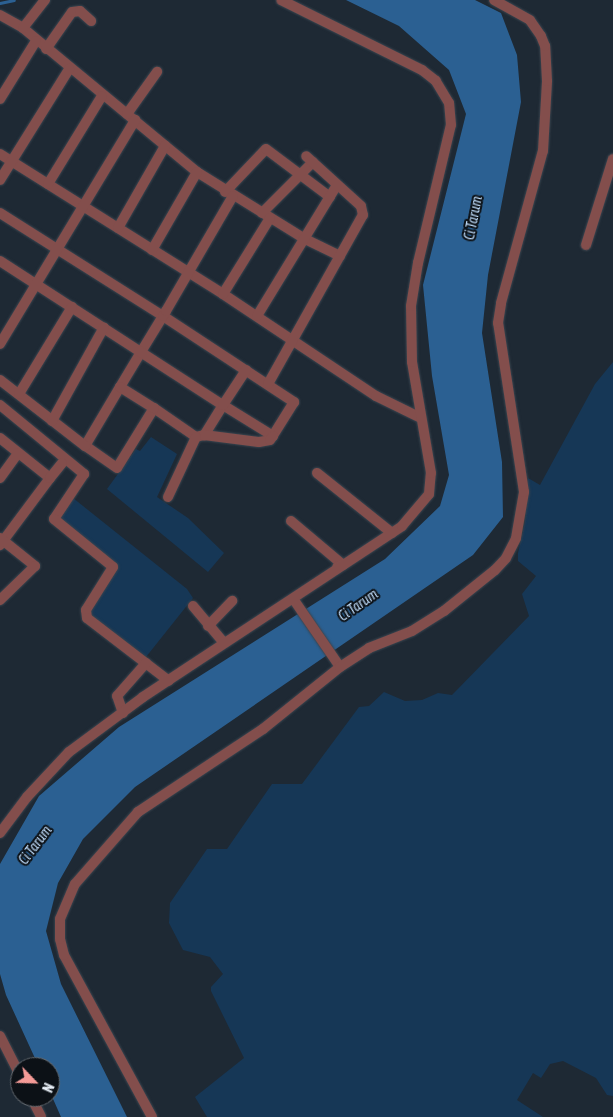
<!DOCTYPE html>
<style>
body{margin:0}
#map{position:relative;width:613px;height:1117px;overflow:hidden;background:#1e2934;font-family:"Asap Condensed",sans-serif}
div>[style]{position:absolute}
[style*='--x']{left:calc(var(--x)*1px);top:calc(var(--y)*1px);width:calc(var(--w)*1px);rotate:calc(var(--a)*1deg)}
.green>*{inset:0;background:#163756}
.water>*{inset:0;background:#2b6092}
.stream>*{height:2.5px;margin:-1.25px;padding:0 1.25px;transform-origin:1.25px;border-radius:1.25px;background:#2b6092}
.roads{filter:drop-shadow(0 0 1px #3a454f) drop-shadow(0 0 1px #3a454f)}
.minor>*{height:10px;margin:-5px;padding:0 5px;transform-origin:5px;border-radius:5px;background:#834e4c}
span{translate:-50% -50%;white-space:nowrap;text-align:center;line-height:1.15;-webkit-text-stroke:4px #0c1116;paint-order:stroke}
.water-label{font-size:14px;color:#bfdcfa;font-style:italic}
.north{position:absolute;left:10px;top:1057px;width:50px;height:50px;box-sizing:border-box;background:#0c1116;border:1px solid #646a70;border-radius:50%;rotate:114deg;font-size:14px;font-weight:700;line-height:20px;text-align:center;color:#e8eff7}
.north::after{content:'';display:block;margin:auto;width:18px;height:22px;background:#f59b97;clip-path:polygon(50% 0,100% 100%,50% 72%,0 100%)}
</style>
<div id="map">
<div class="green">
<i style="clip-path:polygon(613px 362px,613px 1096px,607px 1095px,596px 1078px,563px 1061px,550px 1064px,541px 1078px,533px 1073px,517px 1100px,543px 1117px,207px 1117px,195px 1097px,244px 1058px,211px 991px,211px 987px,223px 974px,210px 957px,183px 950px,169px 923px,170px 903px,207px 849px,227px 849px,272px 784px,302px 784px,359px 707px,369px 706px,384px 692px,405px 701px,422px 700px,438px 693px,452px 695px,529px 616px,522px 594px,536px 576px,518px 561px,518px 553px,525px 522px,528px 478px,540px 485px,595px 384px)"></i>
<i style="clip-path:polygon(151px 437px,177px 454px,157px 497px,188px 518px,224px 553px,208px 572px,107px 489px,136px 449px,140px 451px)"></i>
<i style="clip-path:polygon(73px 498px,187px 589px,193px 598px,146px 657px,87px 613px,116px 568px,57px 519px)"></i>
</div>
<div class="water">
<i style="clip-path:polygon(346px 0,475px 0,501px 13px,517px 55px,521px 102px,488px 275px,482px 333px,502px 462px,503px 517px,473px 555px,135px 787px,83px 839px,58px 883px,46px 931px,61px 984px,127px 1117px,61px 1117px,50px 1092px,50px 1067px,39px 1067px,6px 995px,0 974px,0 864px,39px 796px,119px 727px,385px 559px,440px 506px,449px 475px,432px 376px,423px 285px,466px 114px,449px 70px,399px 26px)"></i>
</div>
<div class="stream">
<i style="--x:0;--y:3;--w:14;--a:-12"></i>
</div>
<div class="roads">
<div class="minor">
<i style="--x:0;--y:15;--w:26;--a:29"></i>
<i style="--x:23;--y:28;--w:226;--a:39.6"></i>
<i style="--x:197;--y:172;--w:127;--a:31.8"></i>
<i style="--x:305;--y:239;--w:39;--a:26"></i>
<i style="--x:23;--y:28;--w:36;--a:-52"></i>
<i style="--x:46;--y:49;--w:45;--a:-54.9"></i>
<i style="--x:72;--y:12;--w:8;--a:-7"></i>
<i style="--x:80;--y:11;--w:15;--a:42"></i>
<i style="--x:0;--y:99;--w:68;--a:-58.2"></i>
<i style="--x:127;--y:114;--w:52;--a:-54.5"></i>
<i style="--x:0;--y:154;--w:263;--a:32.1"></i>
<i style="--x:223;--y:294;--w:184;--a:33.7"></i>
<i style="--x:376;--y:396;--w:50;--a:26.1"></i>
<i style="--x:0;--y:180;--w:131;--a:-58.1"></i>
<i style="--x:48;--y:184;--w:103;--a:-58.5"></i>
<i style="--x:225;--y:192;--w:59;--a:-46.4"></i>
<i style="--x:266;--y:149;--w:80;--a:36.9"></i>
<i style="--x:0;--y:213;--w:193;--a:32.3"></i>
<i style="--x:163;--y:316;--w:157;--a:33.3"></i>
<i style="--x:294;--y:402;--w:40;--a:122"></i>
<i style="--x:273;--y:436;--w:59;--a:-148.2"></i>
<i style="--x:223;--y:405;--w:36;--a:122"></i>
<i style="--x:204;--y:435;--w:8;--a:166"></i>
<i style="--x:196;--y:437;--w:51;--a:-145.4"></i>
<i style="--x:154;--y:408;--w:70;--a:121.7"></i>
<i style="--x:117;--y:468;--w:39;--a:-145"></i>
<i style="--x:85;--y:446;--w:69;--a:-59.3"></i>
<i style="--x:120;--y:387;--w:41;--a:-59"></i>
<i style="--x:141;--y:352;--w:42;--a:-58.6"></i>
<i style="--x:163;--y:316;--w:6;--a:-59"></i>
<i style="--x:166;--y:311;--w:133;--a:-59.8"></i>
<i style="--x:262;--y:213;--w:72;--a:-45"></i>
<i style="--x:118;--y:228;--w:95;--a:-60.2"></i>
<i style="--x:586;--y:245;--w:90;--a:-72.6"></i>
<i style="--x:152;--y:250;--w:90;--a:-60"></i>
<i style="--x:0;--y:261;--w:265;--a:32.9"></i>
<i style="--x:223;--y:405;--w:42;--a:-56.7"></i>
<i style="--x:223;--y:294;--w:89;--a:-58.3"></i>
<i style="--x:257;--y:316;--w:153;--a:-58.6"></i>
<i style="--x:0;--y:344;--w:262;--a:-58.9"></i>
<i style="--x:0;--y:380;--w:108;--a:37.8"></i>
<i style="--x:268;--y:384;--w:194;--a:-60.7"></i>
<i style="--x:363;--y:215;--w:9;--a:-103"></i>
<i style="--x:361;--y:206;--w:74;--a:-137.7"></i>
<i style="--x:120;--y:387;--w:40;--a:32"></i>
<i style="--x:19;--y:394;--w:102;--a:-58.7"></i>
<i style="--x:0;--y:405;--w:109;--a:39.4"></i>
<i style="--x:84;--y:474;--w:54;--a:123.7"></i>
<i style="--x:54;--y:519;--w:76;--a:39.1"></i>
<i style="--x:113;--y:567;--w:51;--a:122.1"></i>
<i style="--x:86;--y:610;--w:8;--a:83"></i>
<i style="--x:87;--y:618;--w:103;--a:37.5"></i>
<i style="--x:52;--y:421;--w:107;--a:-61"></i>
<i style="--x:204;--y:435;--w:55;--a:7.3"></i>
<i style="--x:259;--y:442;--w:11;--a:-10"></i>
<i style="--x:270;--y:440;--w:5;--a:-53"></i>
<i style="--x:0;--y:438;--w:64;--a:38.7"></i>
<i style="--x:50;--y:478;--w:84;--a:126.7"></i>
<i style="--x:317;--y:473;--w:96;--a:38.7"></i>
<i style="--x:0;--y:478;--w:31;--a:-54"></i>
<i style="--x:50;--y:478;--w:19;--a:-51"></i>
<i style="--x:168;--y:497;--w:66;--a:-65"></i>
<i style="--x:291;--y:521;--w:68;--a:40.2"></i>
<i style="--x:343;--y:565;--w:6;--a:162"></i>
<i style="--x:0;--y:538;--w:45;--a:38.7"></i>
<i style="--x:35;--y:566;--w:49;--a:135.8"></i>
<i style="--x:294;--y:600;--w:81;--a:55.5"></i>
<i style="--x:193;--y:606;--w:48;--a:50"></i>
<i style="--x:208;--y:626;--w:35;--a:-46"></i>
<i style="--x:123;--y:713;--w:18;--a:-109"></i>
<i style="--x:117;--y:696;--w:44;--a:-48.7"></i>
<i style="--x:0;--y:833;--w:45;--a:-53.1"></i>
<i style="--x:27;--y:797;--w:62;--a:-47"></i>
<i style="--x:69;--y:752;--w:92;--a:-36.6"></i>
<i style="--x:143;--y:697;--w:310;--a:-33.4"></i>
<i style="--x:402;--y:526;--w:42;--a:-49.8"></i>
<i style="--x:429;--y:494;--w:21;--a:-85"></i>
<i style="--x:431;--y:473;--w:113;--a:-99.7"></i>
<i style="--x:412;--y:362;--w:56;--a:-91"></i>
<i style="--x:411;--y:306;--w:44;--a:-80.8"></i>
<i style="--x:418;--y:263;--w:142;--a:-76.6"></i>
<i style="--x:451;--y:125;--w:22;--a:-95"></i>
<i style="--x:449;--y:103;--w:26;--a:-121"></i>
<i style="--x:436;--y:81;--w:18;--a:-142"></i>
<i style="--x:422;--y:70;--w:157;--a:-153.6"></i>
<i style="--x:0;--y:1036;--w:44;--a:62.9"></i>
<i style="--x:31;--y:1097;--w:22;--a:63"></i>
<i style="--x:152;--y:1117;--w:184;--a:-118.5"></i>
<i style="--x:64;--y:955;--w:16;--a:-104"></i>
<i style="--x:60;--y:939;--w:20;--a:-90"></i>
<i style="--x:60;--y:919;--w:38;--a:-67"></i>
<i style="--x:75;--y:884;--w:96;--a:-48.8"></i>
<i style="--x:138;--y:812;--w:150;--a:-33.6"></i>
<i style="--x:263;--y:729;--w:99;--a:-38.8"></i>
<i style="--x:340;--y:667;--w:35;--a:-33"></i>
<i style="--x:369;--y:648;--w:46;--a:-21.6"></i>
<i style="--x:412;--y:631;--w:38;--a:-32"></i>
<i style="--x:444;--y:611;--w:65;--a:-38.8"></i>
<i style="--x:495;--y:570;--w:16;--a:-47"></i>
<i style="--x:506;--y:558;--w:22;--a:-63"></i>
<i style="--x:516;--y:538;--w:47;--a:-80.1"></i>
<i style="--x:524;--y:492;--w:171;--a:-98.7"></i>
<i style="--x:498;--y:323;--w:20;--a:-81"></i>
<i style="--x:501;--y:303;--w:158;--a:-74.6"></i>
<i style="--x:543;--y:151;--w:70;--a:-86.7"></i>
<i style="--x:547;--y:81;--w:35;--a:-93"></i>
<i style="--x:545;--y:46;--w:11;--a:-112"></i>
<i style="--x:541;--y:36;--w:19;--a:-125"></i>
<i style="--x:530;--y:20;--w:41;--a:-150.9"></i>
</div>
</div>
<div class="water-label">
<span style="left:473px;top:218px;rotate:-79deg">Ci Tarum</span>
<span style="left:358px;top:605px;rotate:-35deg">Ci Tarum</span>
<span style="left:35px;top:845px;rotate:-53deg">Ci Tarum</span>
</div>
<div class="north">N</div>
</div>
